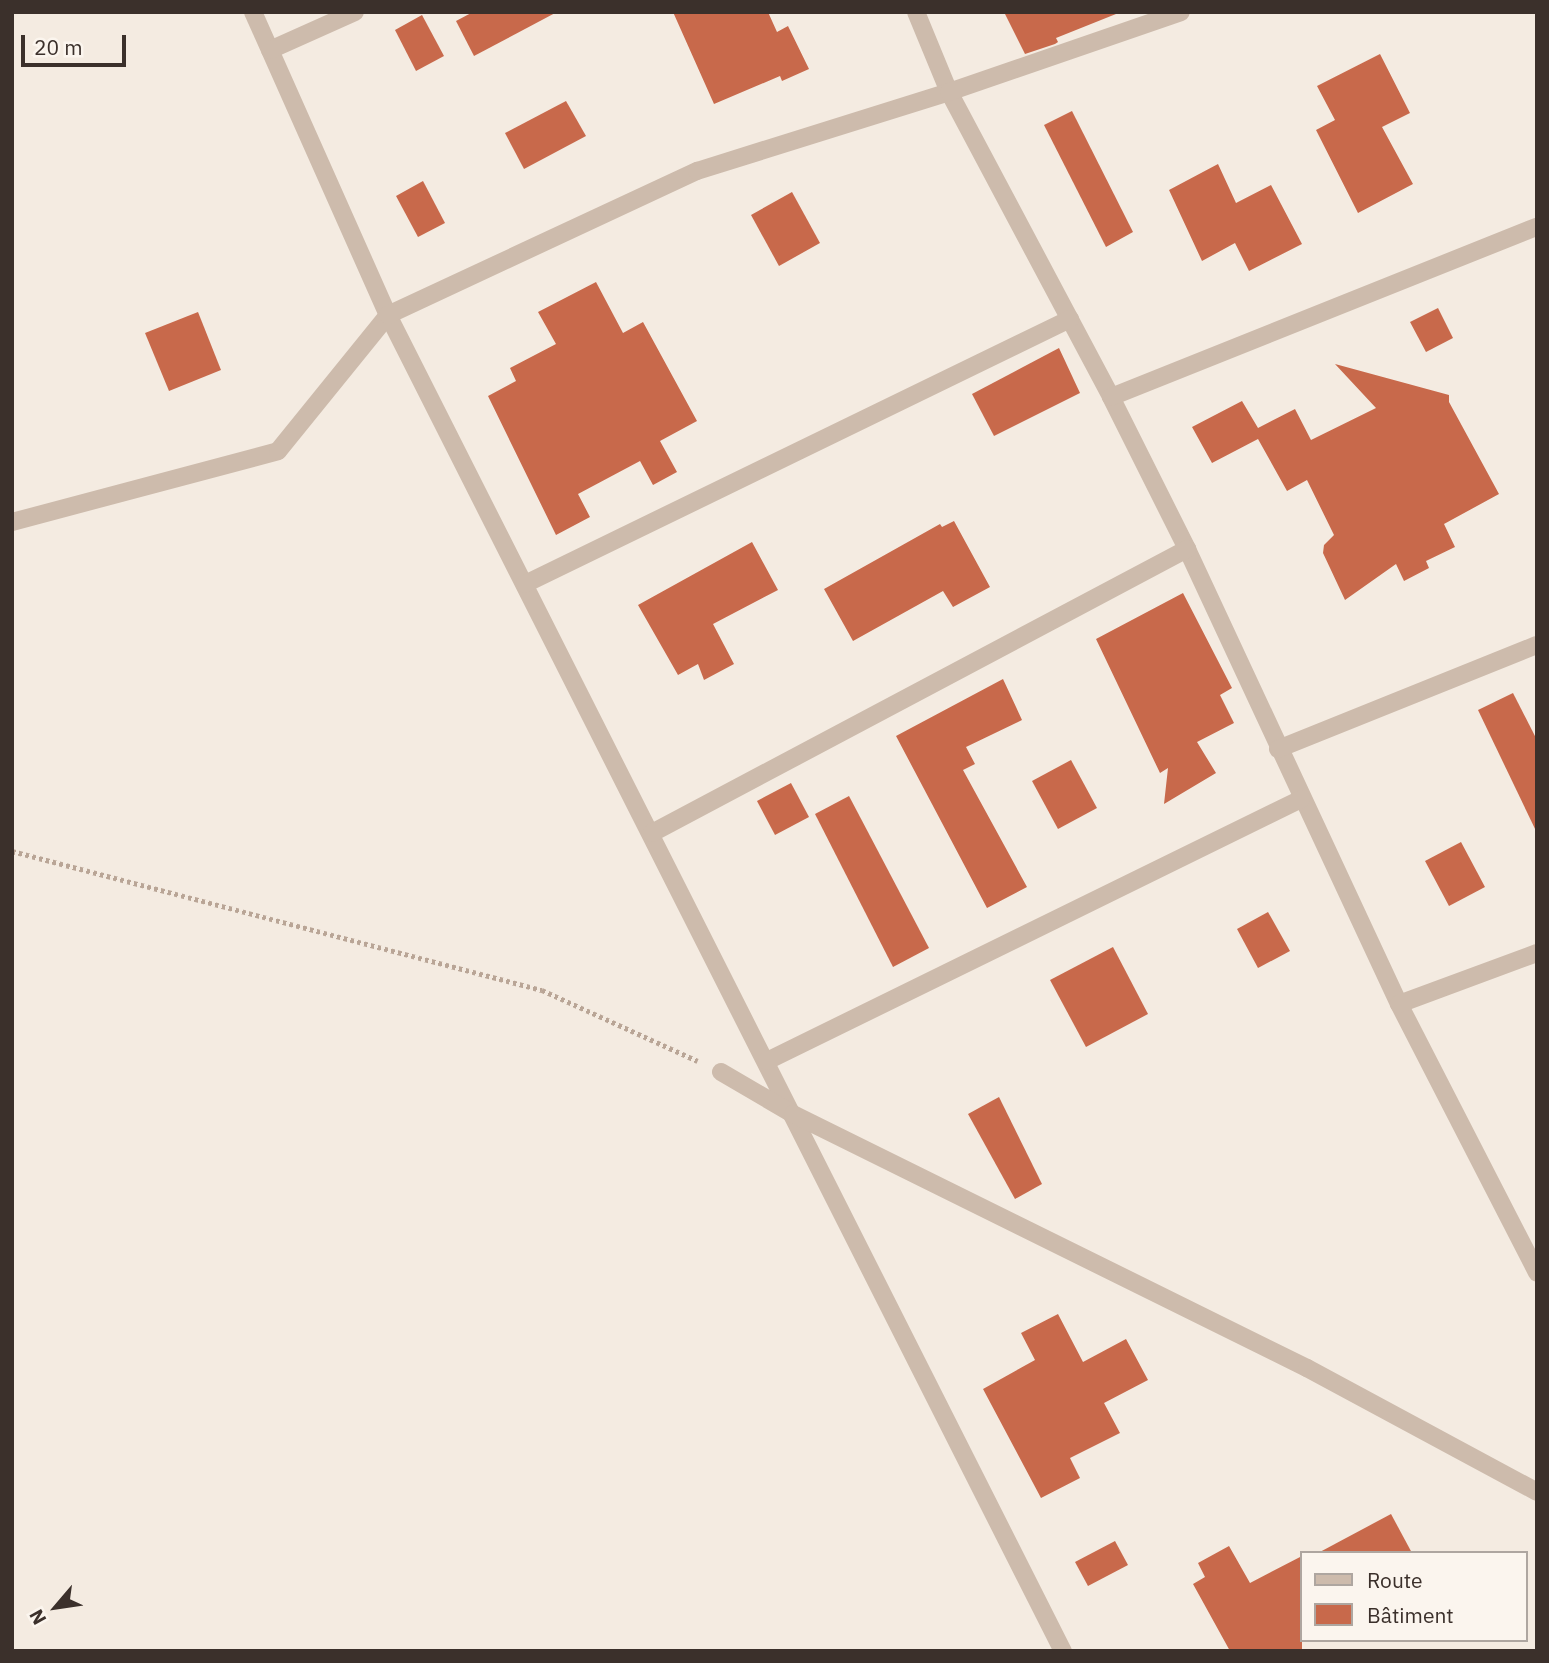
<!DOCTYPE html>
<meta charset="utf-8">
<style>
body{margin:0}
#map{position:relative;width:1549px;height:1663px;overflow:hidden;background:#f4ebe1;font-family:"IBM Plex Sans",sans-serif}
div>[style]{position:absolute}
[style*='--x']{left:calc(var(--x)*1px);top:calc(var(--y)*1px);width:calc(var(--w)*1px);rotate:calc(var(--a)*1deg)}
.building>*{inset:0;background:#c8694b}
.path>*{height:4.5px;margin-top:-2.25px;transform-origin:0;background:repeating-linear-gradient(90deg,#b9a596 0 3.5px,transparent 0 7px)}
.minor>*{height:18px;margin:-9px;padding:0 9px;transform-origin:9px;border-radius:9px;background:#cdbbac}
span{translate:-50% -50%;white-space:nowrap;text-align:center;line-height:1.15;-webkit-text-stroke:6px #fbf5ee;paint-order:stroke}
.frame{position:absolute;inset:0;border:14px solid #3b302b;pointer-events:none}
.legend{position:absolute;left:1300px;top:1551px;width:228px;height:91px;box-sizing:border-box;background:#fbf5ee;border:2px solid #aea6a0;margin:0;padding:9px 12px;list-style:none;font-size:21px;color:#3b302b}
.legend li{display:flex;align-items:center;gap:14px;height:35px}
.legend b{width:35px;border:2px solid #aea6a0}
.north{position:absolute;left:21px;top:1572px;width:70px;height:70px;-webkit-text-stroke:5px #fbf5ee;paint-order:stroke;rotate:241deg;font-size:19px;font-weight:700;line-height:28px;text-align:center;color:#3b302b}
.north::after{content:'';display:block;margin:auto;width:24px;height:32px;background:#3b302b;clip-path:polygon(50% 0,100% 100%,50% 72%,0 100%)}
.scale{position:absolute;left:21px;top:35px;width:105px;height:32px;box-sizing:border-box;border:4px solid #3b302b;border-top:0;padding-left:9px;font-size:21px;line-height:24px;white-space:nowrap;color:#3b302b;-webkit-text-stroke:5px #fbf5ee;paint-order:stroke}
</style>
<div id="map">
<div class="building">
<i style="clip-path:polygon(473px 12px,557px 12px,474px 56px,456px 21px)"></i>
<i style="clip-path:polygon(673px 12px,768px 12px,777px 32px,788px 26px,809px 69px,782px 81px,780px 76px,714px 104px)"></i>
<i style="clip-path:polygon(1004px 12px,1116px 12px,1116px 14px,1056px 38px,1058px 42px,1055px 44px,1025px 54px)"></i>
<i style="clip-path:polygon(422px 15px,444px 56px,416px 71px,395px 30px)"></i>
<i style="clip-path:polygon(1380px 54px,1410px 113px,1382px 127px,1413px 184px,1358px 213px,1316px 130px,1335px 120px,1317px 86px)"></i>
<i style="clip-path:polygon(566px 101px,586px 136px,524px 169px,505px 133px)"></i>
<i style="clip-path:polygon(1072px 111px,1133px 232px,1106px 247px,1044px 125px)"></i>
<i style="clip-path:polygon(1218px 164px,1236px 203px,1271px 185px,1302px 244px,1249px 271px,1235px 243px,1202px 261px,1169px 190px)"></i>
<i style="clip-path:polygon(423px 181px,445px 223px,418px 237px,396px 196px)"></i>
<i style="clip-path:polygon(792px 192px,820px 243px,779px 266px,751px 215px)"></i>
<i style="clip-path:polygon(596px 282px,623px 333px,643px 322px,697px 421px,660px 441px,677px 472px,653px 485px,640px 461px,578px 494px,590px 517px,556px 535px,488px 396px,516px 381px,510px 368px,556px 344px,538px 312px)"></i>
<i style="clip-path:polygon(1438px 308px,1453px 338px,1426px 352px,1410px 322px)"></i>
<i style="clip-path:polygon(198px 312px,221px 370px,169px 391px,145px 333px)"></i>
<i style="clip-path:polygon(1059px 348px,1080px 393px,994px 436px,972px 394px)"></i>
<i style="clip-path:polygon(1335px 364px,1449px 395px,1449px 402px,1499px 494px,1444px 524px,1455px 547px,1426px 561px,1429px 568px,1404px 581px,1396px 564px,1345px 600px,1323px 553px,1324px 545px,1334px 535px,1307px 480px,1287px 491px,1258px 439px,1212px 463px,1192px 427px,1242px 401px,1258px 428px,1295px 409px,1311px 440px,1376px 408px)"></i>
<i style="clip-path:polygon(954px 521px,990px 587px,953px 607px,943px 591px,853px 641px,824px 589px,940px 524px,942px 527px)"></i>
<i style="clip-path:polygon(752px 542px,778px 590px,713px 624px,734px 664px,704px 680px,698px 664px,678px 675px,638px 605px)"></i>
<i style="clip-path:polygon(1183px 593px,1232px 688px,1220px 695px,1234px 723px,1197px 742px,1216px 773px,1164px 804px,1168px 768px,1160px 773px,1096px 639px)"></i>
<i style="clip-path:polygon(1003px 679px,1022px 720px,966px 747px,975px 764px,963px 770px,1027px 887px,987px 908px,896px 736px)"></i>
<i style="clip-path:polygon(1513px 693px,1537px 740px,1537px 833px,1478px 710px)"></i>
<i style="clip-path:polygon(1071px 760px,1097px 808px,1058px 829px,1032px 781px)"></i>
<i style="clip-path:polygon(791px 783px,809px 817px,775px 835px,757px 801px)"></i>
<i style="clip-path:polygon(849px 796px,929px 948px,893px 967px,815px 814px)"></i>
<i style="clip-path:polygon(1461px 842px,1485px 887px,1449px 906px,1425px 861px)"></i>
<i style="clip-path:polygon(1268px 912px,1290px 951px,1258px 968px,1237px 929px)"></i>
<i style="clip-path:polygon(1113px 947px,1148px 1014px,1086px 1047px,1050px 980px)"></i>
<i style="clip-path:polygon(999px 1097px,1042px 1184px,1015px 1199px,968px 1114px)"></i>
<i style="clip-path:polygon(1058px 1314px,1083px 1362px,1126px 1339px,1148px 1380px,1104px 1403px,1120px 1433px,1070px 1458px,1080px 1478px,1041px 1498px,983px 1389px,1035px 1360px,1021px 1333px)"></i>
<i style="clip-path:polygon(1391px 1514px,1412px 1553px,1318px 1553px)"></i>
<i style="clip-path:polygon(1115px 1541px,1128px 1565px,1088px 1586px,1075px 1562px)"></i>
<i style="clip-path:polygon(1229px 1546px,1250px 1583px,1302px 1556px,1302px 1651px,1230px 1651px,1193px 1584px,1205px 1577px,1198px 1563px)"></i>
</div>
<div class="path">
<i style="--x:12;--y:851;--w:548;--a:14.7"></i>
<i style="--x:542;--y:990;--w:171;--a:24.5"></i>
</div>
<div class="minor">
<i style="--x:253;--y:12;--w:332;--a:66"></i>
<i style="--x:388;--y:315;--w:1497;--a:63.2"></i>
<i style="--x:916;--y:12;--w:87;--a:67.6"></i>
<i style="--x:949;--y:92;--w:345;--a:62"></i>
<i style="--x:1111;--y:397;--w:170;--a:63.4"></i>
<i style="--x:1187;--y:549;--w:502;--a:65.02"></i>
<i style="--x:1399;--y:1004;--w:302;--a:62.8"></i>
<i style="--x:270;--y:50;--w:93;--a:-24.1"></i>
<i style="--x:1111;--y:397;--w:459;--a:-21.8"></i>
<i style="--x:12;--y:522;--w:275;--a:-14.9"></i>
<i style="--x:278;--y:451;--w:175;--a:-51"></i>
<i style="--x:388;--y:315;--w:341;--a:-25"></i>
<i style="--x:697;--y:171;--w:264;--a:-17.4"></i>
<i style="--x:949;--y:92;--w:245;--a:-19"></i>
<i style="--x:525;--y:584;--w:606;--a:-25.93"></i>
<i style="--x:1278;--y:749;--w:279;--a:-21.9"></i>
<i style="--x:652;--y:833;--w:606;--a:-27.96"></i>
<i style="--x:1399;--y:1004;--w:147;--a:-20.3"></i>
<i style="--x:767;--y:1061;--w:595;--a:-26.13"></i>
<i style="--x:721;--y:1072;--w:83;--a:30.3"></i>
<i style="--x:793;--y:1114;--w:573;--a:26.3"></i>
<i style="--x:1307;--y:1368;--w:261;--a:28.3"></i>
</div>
<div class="frame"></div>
<ul class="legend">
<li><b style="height:9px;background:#cdbbac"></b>Route</li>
<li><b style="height:19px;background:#c8694b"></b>Bâtiment</li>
</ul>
<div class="north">N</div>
<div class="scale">20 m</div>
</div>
